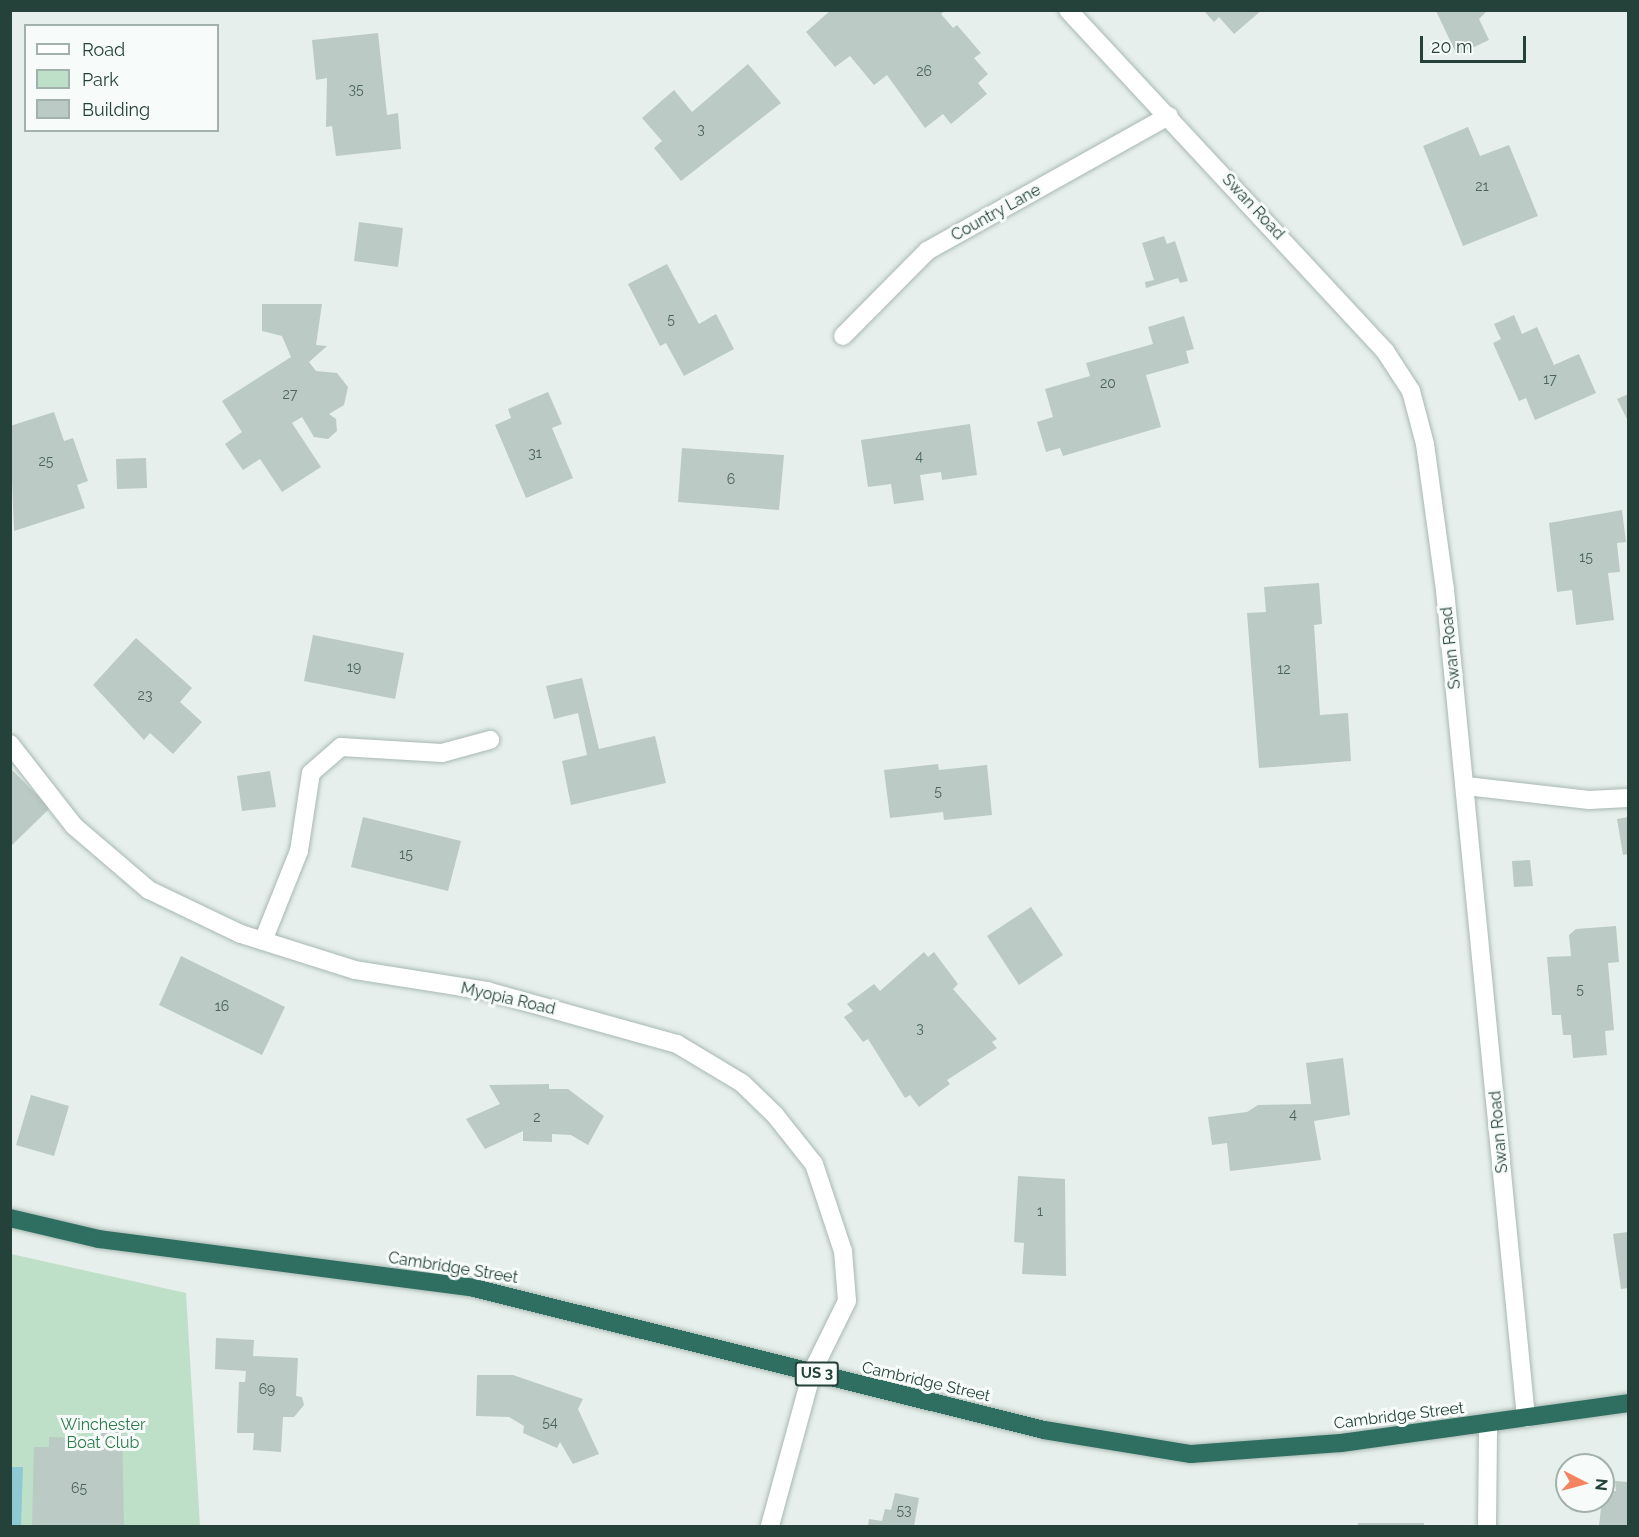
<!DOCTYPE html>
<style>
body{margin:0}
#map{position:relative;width:1639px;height:1537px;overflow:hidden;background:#e6efeb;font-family:Raleway,sans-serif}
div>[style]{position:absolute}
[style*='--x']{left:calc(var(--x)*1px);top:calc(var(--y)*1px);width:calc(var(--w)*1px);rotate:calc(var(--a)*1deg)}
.green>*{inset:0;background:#bfe0c8}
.water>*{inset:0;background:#8ec9d4}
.building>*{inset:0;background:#bbcac4}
.roads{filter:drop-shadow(0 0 2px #a8b8b2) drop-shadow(0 0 2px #a8b8b2)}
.minor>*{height:18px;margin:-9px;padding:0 9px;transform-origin:9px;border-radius:9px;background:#fff}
.highway>*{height:18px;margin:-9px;padding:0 9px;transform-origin:9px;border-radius:9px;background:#2f6f62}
span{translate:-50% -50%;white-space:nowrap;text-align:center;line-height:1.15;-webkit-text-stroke:6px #f7fbf9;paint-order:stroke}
.number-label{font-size:14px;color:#4a645c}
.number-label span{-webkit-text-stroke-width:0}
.shield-label span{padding:2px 4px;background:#f7fbf9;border:2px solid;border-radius:4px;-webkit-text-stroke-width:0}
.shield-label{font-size:15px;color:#24423a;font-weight:700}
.street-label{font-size:16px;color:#24423a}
.park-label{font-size:16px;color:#2d7a4b}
.frame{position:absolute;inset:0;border:12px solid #24423a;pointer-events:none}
.legend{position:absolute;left:24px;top:24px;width:195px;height:108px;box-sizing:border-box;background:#f7fbf9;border:2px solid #a3b1ad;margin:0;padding:8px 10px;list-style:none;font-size:18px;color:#24423a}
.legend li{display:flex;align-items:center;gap:12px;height:30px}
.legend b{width:30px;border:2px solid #a3b1ad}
.north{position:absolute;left:1555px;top:1453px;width:60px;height:60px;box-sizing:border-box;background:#f7fbf9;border:2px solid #a3b1ad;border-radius:50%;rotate:96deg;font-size:16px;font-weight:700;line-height:24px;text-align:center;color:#24423a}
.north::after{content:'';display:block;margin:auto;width:21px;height:27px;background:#f4845f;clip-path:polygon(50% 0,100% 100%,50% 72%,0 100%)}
.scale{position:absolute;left:1420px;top:36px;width:106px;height:27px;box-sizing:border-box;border:3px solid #24423a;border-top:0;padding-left:8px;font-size:18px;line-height:21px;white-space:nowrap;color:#24423a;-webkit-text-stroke:4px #f7fbf9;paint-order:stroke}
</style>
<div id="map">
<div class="green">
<i style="clip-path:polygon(11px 1254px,186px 1293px,200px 1526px,11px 1526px)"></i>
</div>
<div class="water">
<i style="clip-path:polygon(11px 1467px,23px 1467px,21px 1526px,11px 1526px)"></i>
</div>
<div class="building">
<i style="clip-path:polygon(831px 10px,946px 10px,941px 14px,953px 28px,957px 25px,981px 53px,974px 58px,988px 74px,978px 83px,987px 94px,951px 124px,943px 114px,925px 128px,887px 75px,874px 85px,850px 56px,835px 67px,806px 32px)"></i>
<i style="clip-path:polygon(1203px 10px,1262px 10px,1234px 34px,1219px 17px,1214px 22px)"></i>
<i style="clip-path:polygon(1426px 10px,1488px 10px,1479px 19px,1489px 40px,1457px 55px,1436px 11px)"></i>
<i style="clip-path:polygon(378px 33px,387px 115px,398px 113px,401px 149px,336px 156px,332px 126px,326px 127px,327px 78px,316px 80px,312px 40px)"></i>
<i style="clip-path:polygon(748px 64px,781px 103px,681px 181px,654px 148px,662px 141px,642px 118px,674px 90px,692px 112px)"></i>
<i style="clip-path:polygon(1468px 127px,1480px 156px,1509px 145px,1538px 216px,1463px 246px,1423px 146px)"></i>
<i style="clip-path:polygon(359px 222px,403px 228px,398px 267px,354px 261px)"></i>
<i style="clip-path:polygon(1164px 236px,1167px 244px,1175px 241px,1188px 281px,1180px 283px,1178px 278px,1146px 288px,1145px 282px,1154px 280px,1142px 243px)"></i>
<i style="clip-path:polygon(667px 264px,699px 324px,716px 314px,734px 349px,684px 376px,666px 343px,660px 346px,628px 284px)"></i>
<i style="clip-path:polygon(262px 304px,322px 304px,316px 345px,327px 346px,309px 362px,316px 371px,337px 373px,348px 387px,344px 405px,329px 414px,336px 419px,337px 431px,328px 439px,314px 437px,302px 417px,292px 423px,321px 467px,282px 492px,260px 459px,243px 470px,225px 444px,242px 432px,222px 401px,291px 357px,282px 336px,262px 331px)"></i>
<i style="clip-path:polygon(1514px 315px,1522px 334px,1537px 327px,1554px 365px,1579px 354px,1596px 393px,1535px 420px,1526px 398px,1519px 401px,1493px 343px,1501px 339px,1494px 324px)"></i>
<i style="clip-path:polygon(1184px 316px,1194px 349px,1186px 351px,1189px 363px,1146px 375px,1161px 427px,1063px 456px,1060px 448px,1046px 452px,1037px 422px,1053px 417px,1045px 389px,1090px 376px,1086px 363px,1153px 344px,1148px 327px)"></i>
<i style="clip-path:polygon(548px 392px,562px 424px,552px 428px,573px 478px,526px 498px,495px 425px,511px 418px,508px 409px)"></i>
<i style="clip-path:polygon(1628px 394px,1628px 421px,1617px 399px)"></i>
<i style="clip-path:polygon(54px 412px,64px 441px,73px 438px,88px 481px,77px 485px,85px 508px,14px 531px,10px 426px)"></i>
<i style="clip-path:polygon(970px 424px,977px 475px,942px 480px,941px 472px,920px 475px,924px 500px,894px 504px,891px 484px,868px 487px,861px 440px)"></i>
<i style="clip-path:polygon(682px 448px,784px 455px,779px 510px,678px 502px)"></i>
<i style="clip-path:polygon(146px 458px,147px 488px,117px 489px,116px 459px)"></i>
<i style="clip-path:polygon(1622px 510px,1626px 542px,1617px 543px,1620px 572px,1608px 573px,1614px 620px,1576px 625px,1572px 590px,1557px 592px,1549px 523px)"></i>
<i style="clip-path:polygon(1319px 583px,1322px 624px,1314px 625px,1320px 715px,1348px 713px,1351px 761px,1259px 768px,1247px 613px,1266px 612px,1264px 587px)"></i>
<i style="clip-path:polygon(313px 635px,404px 653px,395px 699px,304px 681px)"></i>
<i style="clip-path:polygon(136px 638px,192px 688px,180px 702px,202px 722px,173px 754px,150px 733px,144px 740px,93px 685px)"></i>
<i style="clip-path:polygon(582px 678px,599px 749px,655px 736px,666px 783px,571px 805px,562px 761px,587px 755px,578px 713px,554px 719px,546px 686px)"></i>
<i style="clip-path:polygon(938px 764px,939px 770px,987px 765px,992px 815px,944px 820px,943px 812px,890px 818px,884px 770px)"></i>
<i style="clip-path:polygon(10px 768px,50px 808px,10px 847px)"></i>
<i style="clip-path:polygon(270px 771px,276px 807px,242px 811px,237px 776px)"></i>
<i style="clip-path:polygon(363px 817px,461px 841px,448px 891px,351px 867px)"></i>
<i style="clip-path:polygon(1628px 817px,1628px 854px,1623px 855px,1617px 819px)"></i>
<i style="clip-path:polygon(1530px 860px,1533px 886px,1514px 887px,1512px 861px)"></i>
<i style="clip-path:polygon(1031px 907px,1063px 955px,1019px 985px,987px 936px)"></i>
<i style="clip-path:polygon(1616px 926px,1619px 962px,1608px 963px,1614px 1030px,1605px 1031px,1607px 1055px,1573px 1058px,1571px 1035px,1563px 1035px,1561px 1015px,1552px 1015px,1547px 957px,1571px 956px,1569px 935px,1576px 929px)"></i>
<i style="clip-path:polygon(924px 952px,928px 957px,934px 952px,958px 984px,953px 989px,997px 1039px,992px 1042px,997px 1048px,947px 1080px,950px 1084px,919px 1107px,910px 1095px,905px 1098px,868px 1039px,863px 1042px,844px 1017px,853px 1011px,847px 1004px,874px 984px,880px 991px)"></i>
<i style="clip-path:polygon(181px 956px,285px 1007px,262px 1055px,159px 1005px)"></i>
<i style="clip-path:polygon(1343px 1058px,1350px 1115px,1314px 1121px,1321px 1160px,1230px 1171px,1227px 1143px,1212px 1145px,1208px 1117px,1247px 1112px,1258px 1105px,1311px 1104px,1306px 1063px)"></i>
<i style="clip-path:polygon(549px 1084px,549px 1089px,568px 1089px,604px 1116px,588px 1145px,571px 1135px,552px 1134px,552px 1142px,523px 1141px,523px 1131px,485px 1149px,466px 1119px,500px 1104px,489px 1085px)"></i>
<i style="clip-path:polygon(31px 1095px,69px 1106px,54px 1156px,16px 1145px)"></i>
<i style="clip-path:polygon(1018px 1176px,1065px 1179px,1066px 1276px,1022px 1274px,1024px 1243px,1014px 1242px)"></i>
<i style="clip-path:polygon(1628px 1232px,1628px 1288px,1621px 1289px,1613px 1234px)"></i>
<i style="clip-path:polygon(216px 1338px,254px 1340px,253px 1356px,298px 1358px,296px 1396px,302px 1397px,304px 1405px,294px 1417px,283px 1417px,281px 1452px,253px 1450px,254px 1433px,237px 1433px,239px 1382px,245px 1382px,246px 1371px,215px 1369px)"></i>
<i style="clip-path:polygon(477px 1375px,513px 1375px,583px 1399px,578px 1409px,599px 1454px,573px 1464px,560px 1442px,557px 1448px,523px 1433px,524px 1426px,509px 1417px,476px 1416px)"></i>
<i style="clip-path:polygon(100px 1428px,122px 1428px,124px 1526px,32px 1526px,34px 1447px,49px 1447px,49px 1437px,97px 1439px,100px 1449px)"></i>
<i style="clip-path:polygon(1615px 1481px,1628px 1482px,1628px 1526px,1599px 1526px,1603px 1491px,1616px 1491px)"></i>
<i style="clip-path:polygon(895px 1493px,919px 1498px,914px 1526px,868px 1526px,869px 1519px,882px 1521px,885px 1509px,891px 1510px)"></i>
<i style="clip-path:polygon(1358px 1523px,1424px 1523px,1424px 1526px,1358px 1526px)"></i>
</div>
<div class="roads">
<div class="minor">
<i style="--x:1068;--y:10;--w:466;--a:47.1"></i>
<i style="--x:1385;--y:351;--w:48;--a:57"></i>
<i style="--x:1411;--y:391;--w:55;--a:75.2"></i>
<i style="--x:1425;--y:444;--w:147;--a:82.2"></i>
<i style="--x:1445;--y:590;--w:832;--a:84.41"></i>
<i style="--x:843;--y:336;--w:120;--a:-45.3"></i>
<i style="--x:927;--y:251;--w:277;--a:-29.2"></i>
<i style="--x:10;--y:744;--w:104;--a:52"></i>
<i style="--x:74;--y:826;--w:99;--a:40.5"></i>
<i style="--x:149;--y:890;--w:102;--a:25.6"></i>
<i style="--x:241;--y:934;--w:120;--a:17.5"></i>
<i style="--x:355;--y:970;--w:134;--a:9"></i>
<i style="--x:487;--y:991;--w:197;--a:15.6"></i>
<i style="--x:677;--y:1044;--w:76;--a:31"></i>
<i style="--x:742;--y:1083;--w:46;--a:44.1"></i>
<i style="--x:775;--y:1115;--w:63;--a:51.5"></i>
<i style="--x:814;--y:1164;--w:92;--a:71.6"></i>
<i style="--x:843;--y:1251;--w:50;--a:85.4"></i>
<i style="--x:847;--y:1301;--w:79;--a:116.2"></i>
<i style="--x:812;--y:1372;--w:160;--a:105.3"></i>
<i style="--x:1466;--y:786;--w:124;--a:6.5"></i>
<i style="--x:1589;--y:800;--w:39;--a:-3"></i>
<i style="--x:263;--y:941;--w:97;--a:-68.2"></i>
<i style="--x:299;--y:851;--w:79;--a:-81.3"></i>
<i style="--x:311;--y:773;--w:40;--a:-41"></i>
<i style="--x:341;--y:747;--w:101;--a:3.4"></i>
<i style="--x:442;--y:753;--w:50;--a:-15.2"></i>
<i style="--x:1487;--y:1526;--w:102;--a:-89.4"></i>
</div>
<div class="highway">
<i style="--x:10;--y:1218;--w:91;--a:13.3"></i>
<i style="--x:99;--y:1239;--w:378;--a:7.4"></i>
<i style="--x:474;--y:1288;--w:587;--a:13.99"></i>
<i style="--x:1044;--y:1430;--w:149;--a:9.3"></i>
<i style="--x:1191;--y:1454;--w:150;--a:-4.2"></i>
<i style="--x:1341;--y:1443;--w:290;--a:-7.9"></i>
</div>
</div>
<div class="number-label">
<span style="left:924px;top:71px">26</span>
<span style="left:356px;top:89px">35</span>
<span style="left:701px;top:129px">3</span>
<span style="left:1482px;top:186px">21</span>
<span style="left:671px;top:319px">5</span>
<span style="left:1550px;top:379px">17</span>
<span style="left:1108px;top:383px">20</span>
<span style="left:290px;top:394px">27</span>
<span style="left:535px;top:453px">31</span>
<span style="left:919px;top:456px">4</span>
<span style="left:46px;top:461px">25</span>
<span style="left:731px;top:479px">6</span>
<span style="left:1586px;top:557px">15</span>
<span style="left:354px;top:667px">19</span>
<span style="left:1284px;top:669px">12</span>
<span style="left:145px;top:695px">23</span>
<span style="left:938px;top:791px">5</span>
<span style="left:406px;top:854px">15</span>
<span style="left:1580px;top:989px">5</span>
<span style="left:222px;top:1006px">16</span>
<span style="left:920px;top:1028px">3</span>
<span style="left:1293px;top:1114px">4</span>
<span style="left:537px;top:1117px">2</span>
<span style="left:1040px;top:1211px">1</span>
<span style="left:267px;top:1389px">69</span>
<span style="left:550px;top:1422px">54</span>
<span style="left:79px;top:1488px">65</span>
<span style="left:904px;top:1510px">53</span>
</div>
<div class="shield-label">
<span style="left:817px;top:1374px">US 3</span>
</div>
<div class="street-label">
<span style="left:1253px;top:207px;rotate:47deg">Swan Road</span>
<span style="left:996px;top:213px;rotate:-29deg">Country Lane</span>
<span style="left:1451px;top:648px;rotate:-96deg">Swan Road</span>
<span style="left:508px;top:999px;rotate:13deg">Myopia Road</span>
<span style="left:1499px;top:1132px;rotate:-95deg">Swan Road</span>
<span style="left:453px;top:1268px;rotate:9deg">Cambridge Street</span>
<span style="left:926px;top:1382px;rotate:13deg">Cambridge Street</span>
<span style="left:1399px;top:1416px;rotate:-7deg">Cambridge Street</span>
</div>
<div class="park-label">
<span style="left:103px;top:1434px">Winchester<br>Boat Club</span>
</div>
<div class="frame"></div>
<ul class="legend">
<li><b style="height:8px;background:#fff"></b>Road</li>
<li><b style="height:16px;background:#bfe0c8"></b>Park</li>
<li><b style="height:16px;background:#bbcac4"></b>Building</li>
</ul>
<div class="north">N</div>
<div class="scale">20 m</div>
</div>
